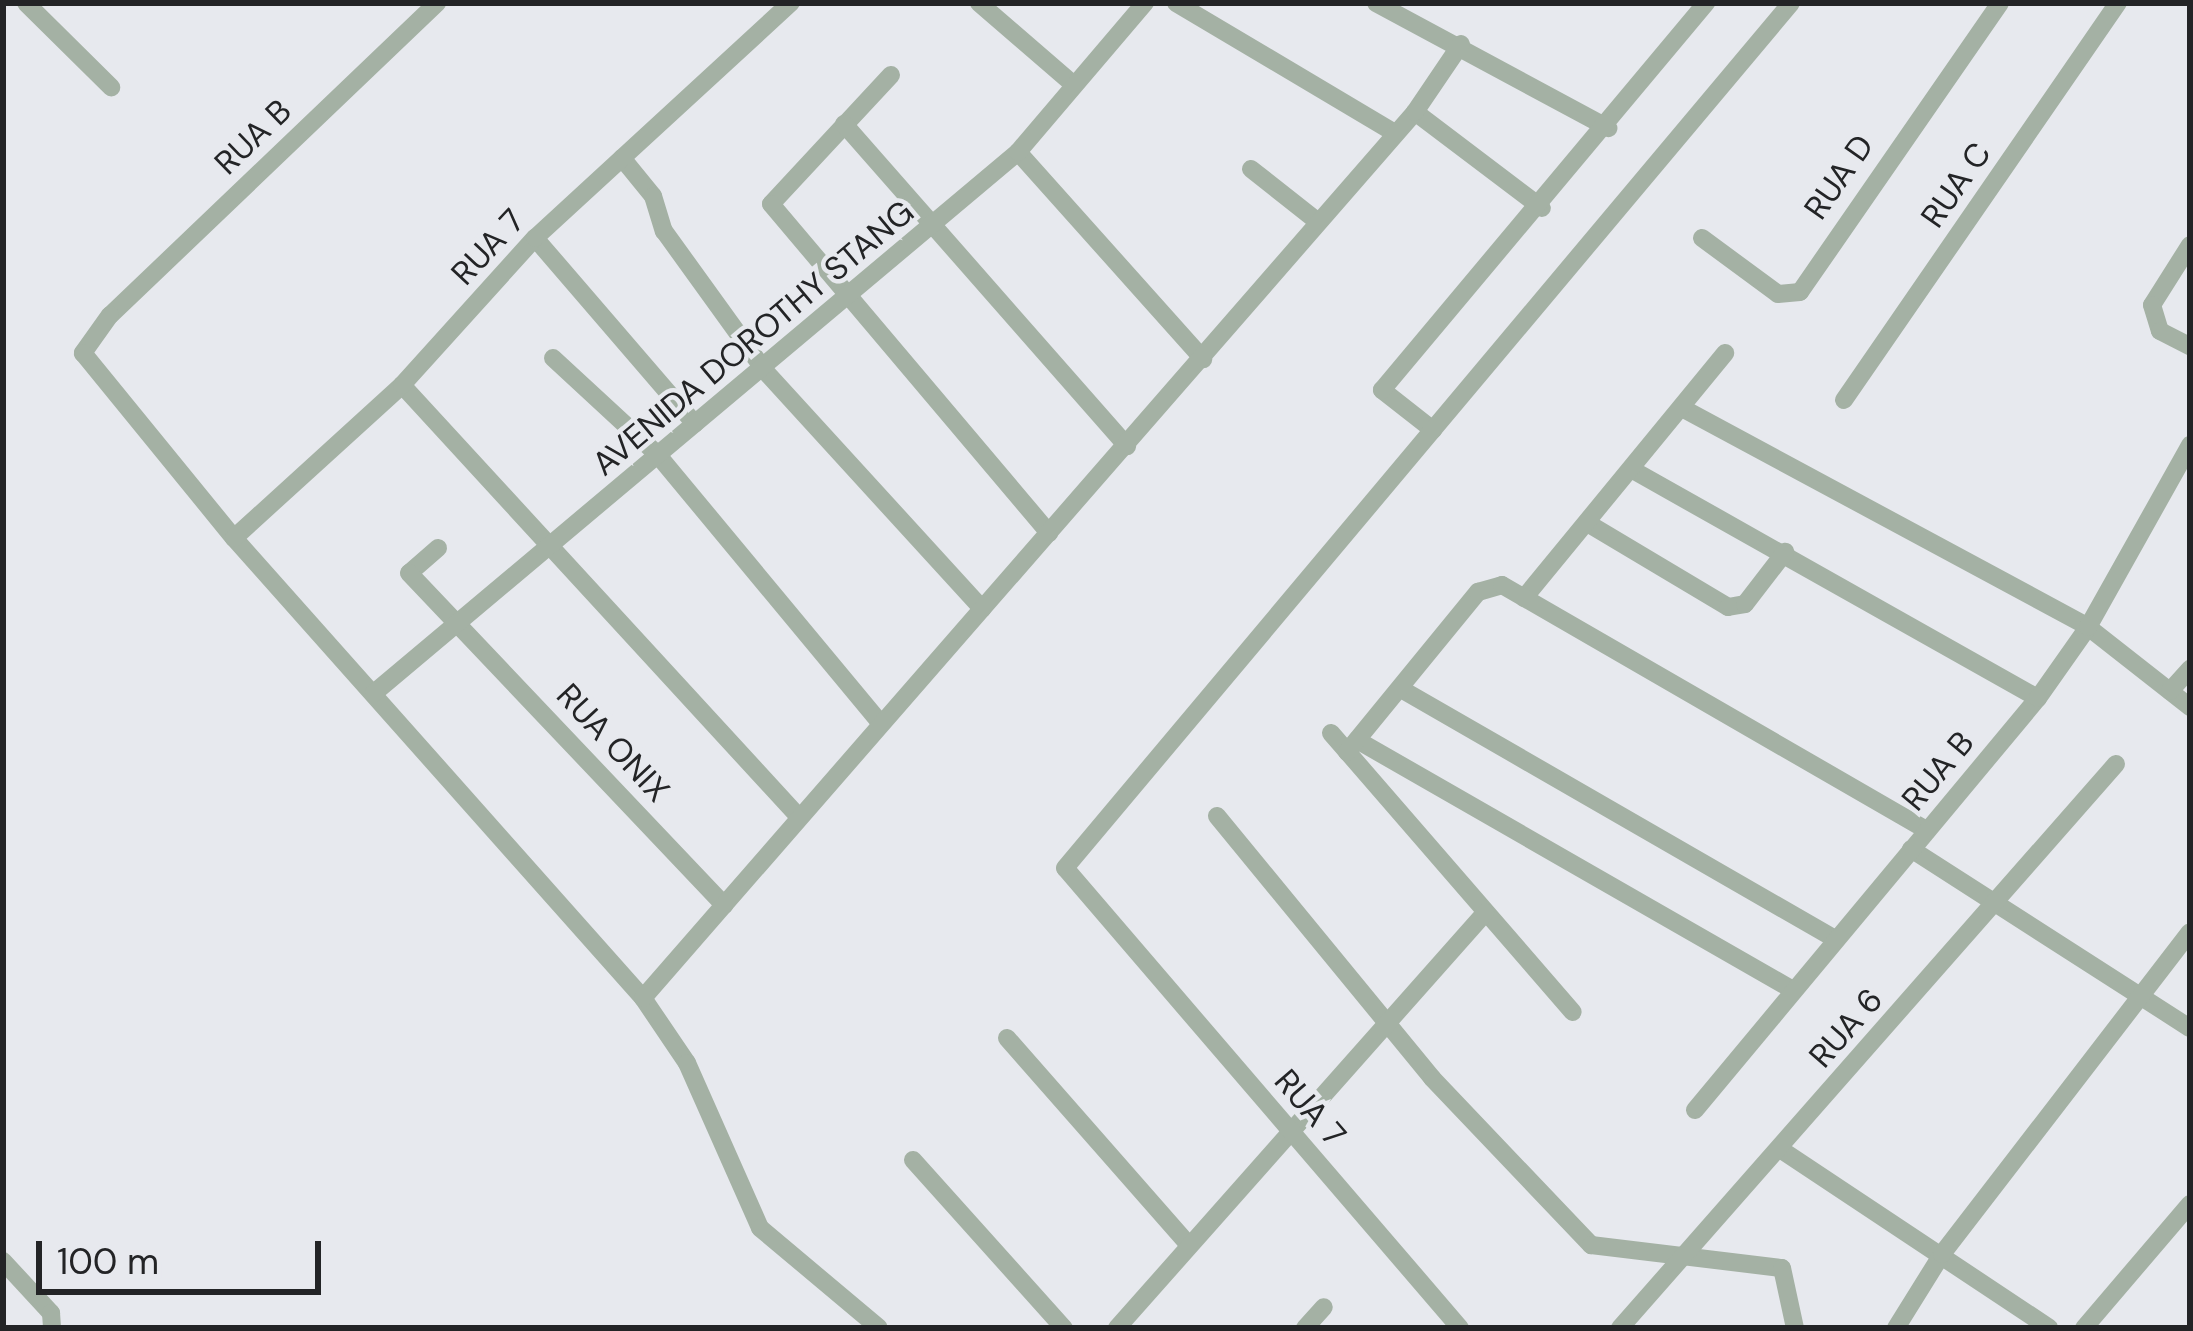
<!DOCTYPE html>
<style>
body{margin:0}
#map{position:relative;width:2193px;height:1331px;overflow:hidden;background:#e7e9ee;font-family:"DM Sans",sans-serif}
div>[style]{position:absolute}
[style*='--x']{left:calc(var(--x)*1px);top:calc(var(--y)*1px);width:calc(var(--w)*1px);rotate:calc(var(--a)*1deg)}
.minor>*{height:18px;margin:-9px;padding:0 9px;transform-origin:9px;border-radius:9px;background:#a4b1a4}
span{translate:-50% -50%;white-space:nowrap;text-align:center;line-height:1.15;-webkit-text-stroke:9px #e7e9ee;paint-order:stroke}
.street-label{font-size:33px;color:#232426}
.frame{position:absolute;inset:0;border:6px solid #232426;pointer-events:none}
.scale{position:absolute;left:36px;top:1241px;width:285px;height:54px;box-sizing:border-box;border:6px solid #232426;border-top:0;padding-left:15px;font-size:36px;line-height:42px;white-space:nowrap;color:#232426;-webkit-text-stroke:9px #e7e9ee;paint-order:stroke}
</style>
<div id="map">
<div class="minor">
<i style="--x:26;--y:3;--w:120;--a:44.7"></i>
<i style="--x:437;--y:3;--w:452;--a:136.3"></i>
<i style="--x:110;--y:315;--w:47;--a:125.4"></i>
<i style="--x:83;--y:353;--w:239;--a:50.8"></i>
<i style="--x:234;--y:538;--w:616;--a:48.36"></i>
<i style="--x:643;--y:998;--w:78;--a:55.9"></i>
<i style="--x:687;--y:1063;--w:180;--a:66.1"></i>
<i style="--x:760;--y:1228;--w:155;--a:40"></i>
<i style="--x:979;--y:3;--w:124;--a:40.8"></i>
<i style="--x:1176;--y:3;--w:252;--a:30.7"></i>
<i style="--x:1376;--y:3;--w:264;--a:28.3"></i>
<i style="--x:891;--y:75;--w:176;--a:132.9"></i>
<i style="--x:771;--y:204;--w:431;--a:49.8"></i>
<i style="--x:1415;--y:112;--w:159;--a:37.1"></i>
<i style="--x:844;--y:124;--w:429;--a:48.7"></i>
<i style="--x:1018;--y:152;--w:278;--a:48.2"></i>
<i style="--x:622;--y:158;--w:49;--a:50.8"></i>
<i style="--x:653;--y:196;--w:37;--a:73"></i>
<i style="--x:664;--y:231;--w:173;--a:54.2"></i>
<i style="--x:765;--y:371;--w:322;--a:47.6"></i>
<i style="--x:1251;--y:169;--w:85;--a:38.3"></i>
<i style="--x:535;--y:238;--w:245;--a:49.3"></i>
<i style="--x:1702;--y:238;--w:94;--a:36.4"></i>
<i style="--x:1778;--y:294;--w:22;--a:-5"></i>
<i style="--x:1800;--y:292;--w:351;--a:-55.3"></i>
<i style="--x:2190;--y:245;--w:71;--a:122.3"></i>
<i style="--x:2152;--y:305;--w:27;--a:73"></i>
<i style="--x:2160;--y:331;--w:34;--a:27"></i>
<i style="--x:553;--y:358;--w:142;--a:42.7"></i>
<i style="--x:657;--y:454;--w:349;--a:50.3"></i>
<i style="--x:402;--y:385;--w:587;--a:47.42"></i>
<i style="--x:1844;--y:400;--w:482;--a:-55.4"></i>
<i style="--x:1682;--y:408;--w:461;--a:28.3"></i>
<i style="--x:2088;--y:627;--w:130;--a:38.1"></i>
<i style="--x:1433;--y:430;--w:65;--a:-141.9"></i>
<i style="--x:1382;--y:390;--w:505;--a:-50.06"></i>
<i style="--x:1631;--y:469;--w:467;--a:29.4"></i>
<i style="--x:1589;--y:524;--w:162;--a:30.8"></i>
<i style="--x:1728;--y:607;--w:17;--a:-10"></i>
<i style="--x:1745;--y:604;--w:66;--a:-52.4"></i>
<i style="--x:234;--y:538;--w:227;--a:-42.3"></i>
<i style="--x:402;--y:385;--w:198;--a:-47.9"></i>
<i style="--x:535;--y:238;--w:348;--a:-42.6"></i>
<i style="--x:438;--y:548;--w:38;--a:139"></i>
<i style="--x:409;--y:573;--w:458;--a:46.5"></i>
<i style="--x:1524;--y:598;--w:317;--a:-50.6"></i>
<i style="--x:1401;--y:689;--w:501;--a:29.94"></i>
<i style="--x:2170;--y:691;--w:30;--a:-48"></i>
<i style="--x:374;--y:693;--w:841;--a:-40.03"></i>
<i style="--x:1018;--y:152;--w:196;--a:-49.6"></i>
<i style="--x:1331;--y:733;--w:369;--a:49.1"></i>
<i style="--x:1357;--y:740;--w:503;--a:29.83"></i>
<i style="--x:1347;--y:752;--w:207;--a:-50.7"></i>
<i style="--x:1478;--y:592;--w:25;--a:-16"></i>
<i style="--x:1502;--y:585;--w:491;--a:30"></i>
<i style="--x:1217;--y:816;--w:339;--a:50.6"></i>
<i style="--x:1432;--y:1078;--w:231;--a:46.4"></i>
<i style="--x:1591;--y:1245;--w:192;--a:6.9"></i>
<i style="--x:1782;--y:1268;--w:61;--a:77.8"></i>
<i style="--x:1911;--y:849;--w:331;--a:32.7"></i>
<i style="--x:643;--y:998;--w:1175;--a:-48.93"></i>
<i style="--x:1415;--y:112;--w:82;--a:-55.9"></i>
<i style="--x:1007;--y:1038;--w:274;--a:48.7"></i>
<i style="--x:1695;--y:1110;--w:536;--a:-50.22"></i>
<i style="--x:2038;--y:698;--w:87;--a:-54.8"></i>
<i style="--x:2088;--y:627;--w:209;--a:-60.7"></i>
<i style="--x:1780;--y:1149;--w:323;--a:33.6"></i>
<i style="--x:913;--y:1160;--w:226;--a:48.1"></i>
<i style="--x:3;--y:1261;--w:71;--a:47.3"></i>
<i style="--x:51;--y:1313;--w:15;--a:86"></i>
<i style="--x:1117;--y:1328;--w:555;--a:-48.44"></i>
<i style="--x:1305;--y:1328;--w:28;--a:-48"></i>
<i style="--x:1460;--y:1328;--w:606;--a:-130.65"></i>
<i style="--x:1065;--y:868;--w:1129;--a:-49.99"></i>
<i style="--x:1620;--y:1328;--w:751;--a:-48.67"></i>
<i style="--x:1896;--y:1328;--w:87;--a:-58.1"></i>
<i style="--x:1942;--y:1254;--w:406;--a:-52.4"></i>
<i style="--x:2084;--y:1328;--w:163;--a:-49.5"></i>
</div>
<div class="street-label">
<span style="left:253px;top:137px;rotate:-44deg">RUA B</span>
<span style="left:1839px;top:177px;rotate:-55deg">RUA D</span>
<span style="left:1956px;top:185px;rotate:-55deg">RUA C</span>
<span style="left:488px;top:247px;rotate:-47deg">RUA 7</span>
<span style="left:753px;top:338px;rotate:-40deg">AVENIDA DOROTHY STANG</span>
<span style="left:613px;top:743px;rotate:47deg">RUA ONIX</span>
<span style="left:1938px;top:771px;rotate:-50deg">RUA B</span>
<span style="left:1846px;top:1028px;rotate:-49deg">RUA 6</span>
<span style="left:1310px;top:1108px;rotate:49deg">RUA 7</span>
</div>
<div class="frame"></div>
<div class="scale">100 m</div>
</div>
